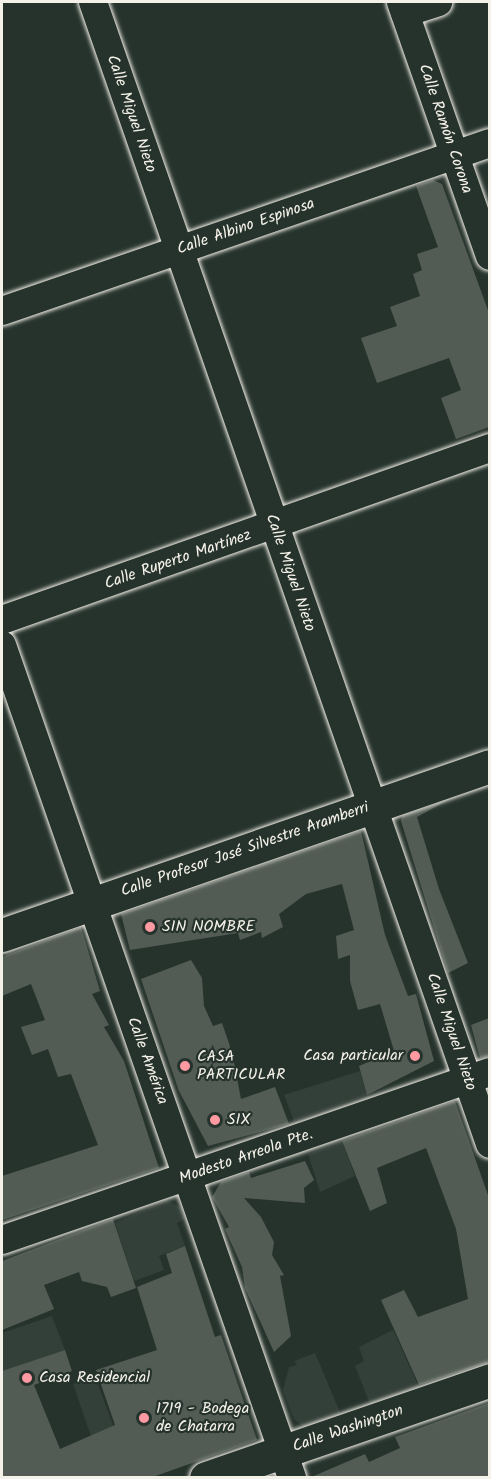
<!DOCTYPE html>
<meta charset="utf-8">
<style>
body{margin:0}
#map{position:relative;width:491px;height:1479px;overflow:hidden;background:#26332d;font-family:Kalam,sans-serif}
div>[style]{position:absolute}
[style*='--x']{left:calc(var(--x)*1px);top:calc(var(--y)*1px);width:calc(var(--w)*1px);rotate:calc(var(--a)*1deg)}
.built>*{inset:0;background:#333f39}
.building>*{inset:0;background:#525c55}
.roads{filter:drop-shadow(0 0 2px #f4f1e8) drop-shadow(0 0 2px #f4f1e8)}
.minor>*{height:28px;margin:-14px;padding:0 14px;transform-origin:14px;border-radius:14px;background:#26332d}
.major>*{height:33px;margin:-16.5px;padding:0 16.5px;transform-origin:16.5px;border-radius:16.5px;background:#26332d}
.dots>*{width:16px;height:16px;translate:-50% -50%;box-sizing:border-box;border:3px solid #26332d;border-radius:50%}
span{translate:-50% -50%;white-space:nowrap;text-align:center;line-height:1.15;-webkit-text-stroke:4.5px #26332d;paint-order:stroke}
.street-label{font-size:16px;color:#f4f1e8}
.poi-label{font-size:16px;color:#f4f1e8}
.left{translate:0 -50%;text-align:left}
.right{translate:-100% -50%;text-align:right}
.frame{position:absolute;inset:0;border:3px solid #f4f1e8;pointer-events:none}
</style>
<div id="map">
<div class="built">
<i style="clip-path:polygon(360px 1071px,367px 1095px,294px 1121px,284px 1095px)"></i>
<i style="clip-path:polygon(342px 1141px,355px 1176px,320px 1192px,308px 1154px)"></i>
<i style="clip-path:polygon(167px 1200px,181px 1208px,185px 1219px,177px 1223px,185px 1246px,159px 1256px,164px 1270px,134px 1281px,115px 1223px)"></i>
<i style="clip-path:polygon(52px 1316px,65px 1350px,2px 1371px,2px 1333px)"></i>
<i style="clip-path:polygon(393px 1330px,419px 1387px,370px 1404px,355px 1366px,364px 1361px,359px 1347px)"></i>
<i style="clip-path:polygon(315px 1353px,342px 1417px,305px 1428px,294px 1419px,283px 1390px,289px 1367px,297px 1365px,294px 1361px)"></i>
<i style="clip-path:polygon(95px 1376px,132px 1477px,105px 1477px,73px 1384px)"></i>
</div>
<div class="building">
<i style="clip-path:polygon(433px 180px,442px 184px,489px 313px,489px 427px,456px 439px,441px 398px,461px 390px,449px 358px,377px 383px,361px 338px,397px 326px,390px 307px,420px 296px,413px 274px,422px 270px,417px 254px,438px 247px,416px 186px)"></i>
<i style="clip-path:polygon(448px 800px,417px 817px,439px 889px,468px 963px,448px 973px,401px 821px,402px 816px)"></i>
<i style="clip-path:polygon(361px 831px,385px 935px,408px 996px,416px 994px,434px 1061px,367px 1095px,359px 1066px,394px 1051px,380px 1004px,358px 1010px,350px 981px,350px 955px,338px 959px,336px 936px,354px 930px,342px 884px,306px 894px,279px 914px,283px 927px,262px 938px,261px 932px,240px 940px,238px 933px,130px 950px,121px 914px)"></i>
<i style="clip-path:polygon(81px 927px,100px 991px,92px 994px,109px 1025px,104px 1027px,124px 1061px,159px 1168px,2px 1220px,2px 1176px,98px 1145px,71px 1074px,58px 1077px,48px 1049px,32px 1055px,21px 1027px,45px 1020px,31px 984px,2px 996px,2px 957px)"></i>
<i style="clip-path:polygon(191px 960px,202px 978px,204px 1006px,213px 1026px,222px 1023px,232px 1052px,241px 1099px,275px 1087px,289px 1124px,208px 1146px,179px 1091px,141px 979px)"></i>
<i style="clip-path:polygon(489px 1018px,489px 1056px,480px 1058px,471px 1025px)"></i>
<i style="clip-path:polygon(455px 1101px,489px 1198px,489px 1362px,419px 1385px,381px 1300px,404px 1290px,418px 1317px,468px 1299px,456px 1229px,426px 1148px,377px 1168px,387px 1203px,370px 1211px,342px 1141px)"></i>
<i style="clip-path:polygon(305px 1161px,314px 1180px,304px 1188px,305px 1203px,244px 1198px,261px 1217px,274px 1242px,272px 1255px,284px 1275px,280px 1276px,291px 1336px,274px 1352px,245px 1288px,242px 1267px,225px 1229px,229px 1227px,212px 1197px,221px 1182px,249px 1172px,251px 1178px)"></i>
<i style="clip-path:polygon(113px 1219px,136px 1288px,111px 1297px,107px 1287px,82px 1281px,79px 1272px,44px 1285px,54px 1309px,2px 1330px,2px 1261px)"></i>
<i style="clip-path:polygon(185px 1246px,215px 1337px,221px 1335px,257px 1440px,150px 1478px,2px 1478px,2px 1371px,65px 1350px,72px 1371px,34px 1385px,60px 1449px,115px 1425px,96px 1370px,157px 1350px,137px 1287px,172px 1273px,166px 1254px)"></i>
<i style="clip-path:polygon(489px 1403px,489px 1477px,309px 1478px,365px 1454px,369px 1462px,400px 1448px,395px 1437px)"></i>
</div>
<div class="roads">
<div class="minor">
<i style="--x:93;--y:2;--w:1209;--a:70.83"></i>
<i style="--x:401;--y:2;--w:269;--a:70.7"></i>
<i style="--x:405;--y:13;--w:35;--a:-18"></i>
<i style="--x:2;--y:311;--w:516;--a:-19"></i>
<i style="--x:2;--y:620;--w:517;--a:-19.42"></i>
<i style="--x:2;--y:645;--w:882;--a:70.8"></i>
<i style="--x:2;--y:1240;--w:516;--a:-19"></i>
</div>
<div class="major">
<i style="--x:2;--y:935;--w:516;--a:-19.1"></i>
<i style="--x:206;--y:1478;--w:300;--a:-19"></i>
</div>
</div>
<div class="dots">
<i style="left:150px;top:927px;background:#ff9aa2"></i>
<i style="left:415px;top:1056px;background:#ff9aa2"></i>
<i style="left:185px;top:1066px;background:#ff9aa2"></i>
<i style="left:215px;top:1120px;background:#ff9aa2"></i>
<i style="left:27px;top:1378px;background:#ff9aa2"></i>
<i style="left:144px;top:1418px;background:#ff9aa2"></i>
</div>
<div class="street-label">
<span style="left:131px;top:114px;rotate:71deg">Calle Miguel Nieto</span>
<span style="left:445px;top:129px;rotate:71deg">Calle Ramón Corona</span>
<span style="left:246px;top:227px;rotate:-19deg">Calle Albino Espinosa</span>
<span style="left:178px;top:560px;rotate:-19deg">Calle Ruperto Martínez</span>
<span style="left:290px;top:573px;rotate:71deg">Calle Miguel Nieto</span>
<span style="left:245px;top:850px;rotate:-19deg">Calle Profesor José Silvestre Aramberri</span>
<span style="left:451px;top:1032px;rotate:71deg">Calle Miguel Nieto</span>
<span style="left:147px;top:1061px;rotate:70deg">Calle América</span>
<span style="left:246px;top:1157px;rotate:-19deg">Modesto Arreola Pte.</span>
<span style="left:348px;top:1429px;rotate:-19deg">Calle Washington</span>
</div>
<div class="poi-label">
<span class="left" style="left:162px;top:927px">SIN NOMBRE</span>
<span class="right" style="left:403px;top:1056px">Casa particular</span>
<span class="left" style="left:197px;top:1066px">CASA<br>PARTICULAR</span>
<span class="left" style="left:227px;top:1120px">SIX</span>
<span class="left" style="left:39px;top:1378px">Casa Residencial</span>
<span class="left" style="left:156px;top:1418px">1719 - Bodega<br>de Chatarra</span>
</div>
<div class="frame"></div>
</div>
